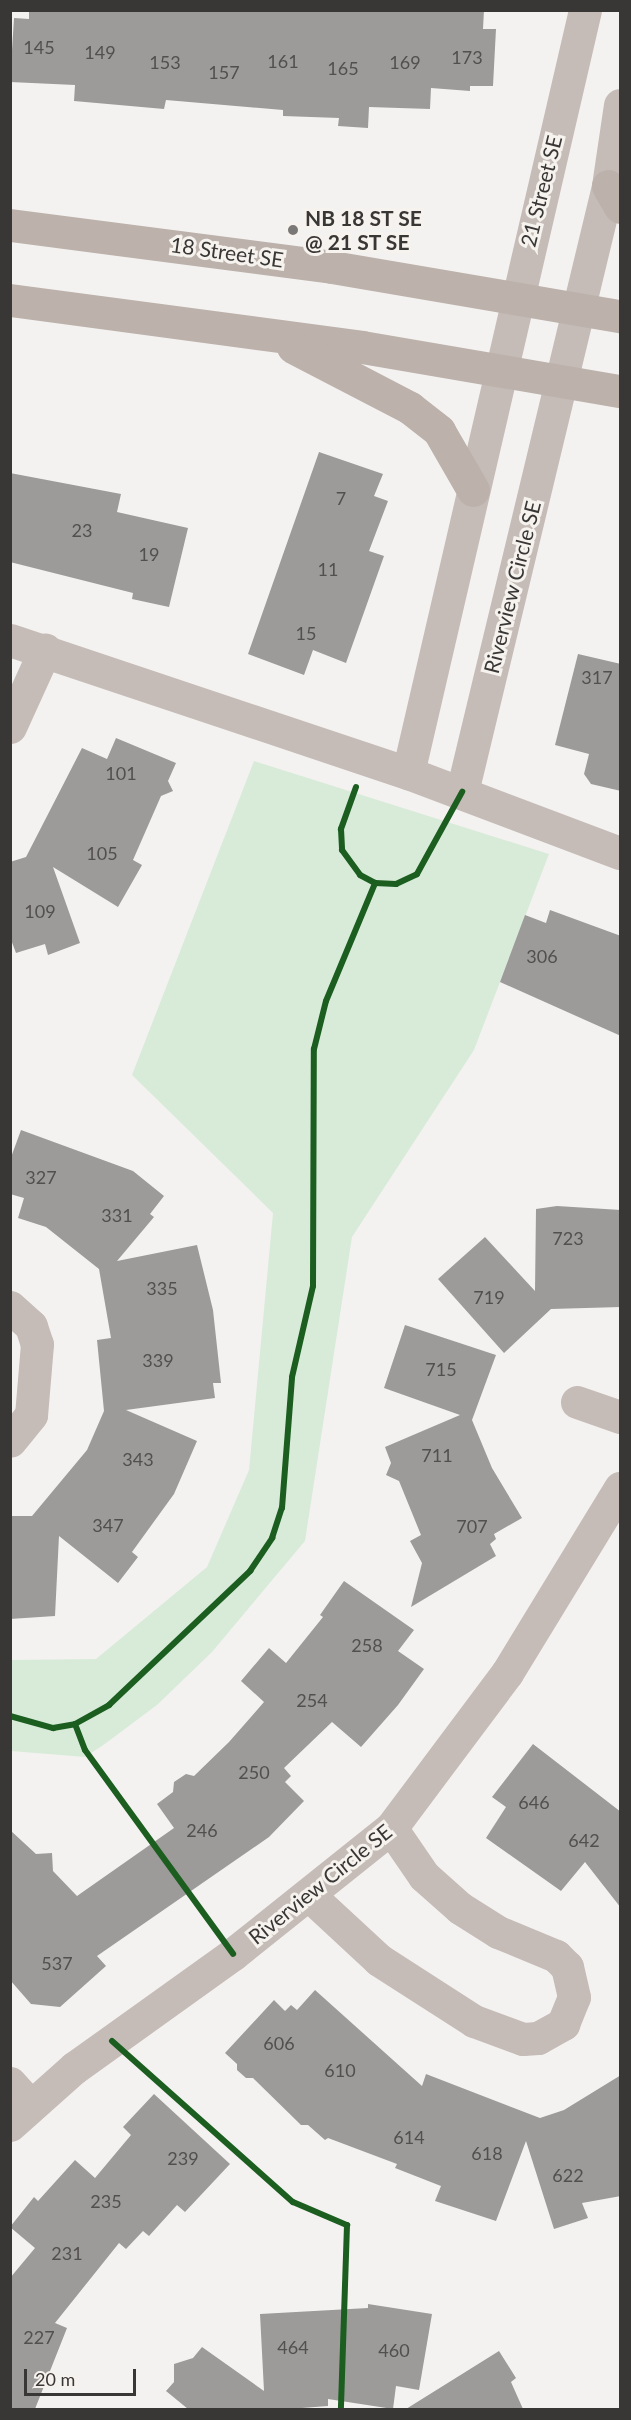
<!DOCTYPE html>
<style>
body{margin:0}
#map{position:relative;width:631px;height:2420px;overflow:hidden;background:#f4f2f0;font-family:Lato,sans-serif}
div>[style]{position:absolute}
[style*='--x']{left:calc(var(--x)*1px);top:calc(var(--y)*1px);width:calc(var(--w)*1px);rotate:calc(var(--a)*1deg)}
.green>*{inset:0;background:#d8ebd9}
.building>*{inset:0;background:#9d9b99}
.minor>*{height:33px;margin:-16.5px;padding:0 16.5px;transform-origin:16.5px;border-radius:16.5px;background:#c5bcb7}
.secondary>*{height:33px;margin:-16.5px;padding:0 16.5px;transform-origin:16.5px;border-radius:16.5px;background:#bcb1ab}
.cycleway>*{height:6px;margin:-3px;padding:0 3px;transform-origin:3px;border-radius:3px;background:#1b5e20}
.dots>*{width:16px;height:16px;translate:-50% -50%;box-sizing:border-box;border:3px solid #f6f2ee;border-radius:50%}
span{translate:-50% -50%;white-space:nowrap;text-align:center;line-height:1.15;-webkit-text-stroke:6px #f6f2ee;paint-order:stroke}
.number-label{font-size:18px;color:#52504f}
.number-label span{-webkit-text-stroke-width:0}
.street-label{font-size:21px;color:#393736}
.poi-label{font-size:21px;color:#393736;font-weight:700}
.left{translate:0 -50%;text-align:left}
.frame{position:absolute;inset:0;border:12px solid #393736;pointer-events:none}
.scale{position:absolute;left:24px;top:2369px;width:112px;height:27px;box-sizing:border-box;border:3px solid #393736;border-top:0;padding-left:8px;font-size:18px;line-height:21px;white-space:nowrap;color:#393736;-webkit-text-stroke:4px #f6f2ee;paint-order:stroke}
</style>
<div id="map">
<div class="green">
<i style="clip-path:polygon(254px 761px,549px 854px,474px 1050px,352px 1237px,305px 1541px,212px 1652px,157px 1705px,102px 1746px,85px 1757px,11px 1751px,11px 1660px,96px 1659px,207px 1567px,249px 1470px,273px 1213px,132px 1075px)"></i>
</div>
<div class="building">
<i style="clip-path:polygon(29px 10px,484px 10px,483px 29px,496px 29px,493px 86px,470px 86px,470px 91px,431px 88px,430px 109px,369px 107px,368px 128px,338px 126px,339px 118px,283px 116px,283px 110px,166px 100px,164px 109px,74px 101px,75px 85px,10px 82px,14px 18px,29px 19px)"></i>
<i style="clip-path:polygon(319px 452px,383px 474px,374px 496px,388px 501px,369px 551px,384px 556px,346px 663px,313px 650px,304px 675px,248px 654px)"></i>
<i style="clip-path:polygon(10px 473px,121px 494px,117px 512px,188px 528px,169px 607px,132px 599px,133px 593px,10px 562px)"></i>
<i style="clip-path:polygon(578px 654px,621px 664px,621px 791px,591px 784px,584px 774px,589px 754px,555px 745px)"></i>
<i style="clip-path:polygon(116px 738px,176px 763px,168px 781px,173px 791px,161px 796px,133px 860px,142px 865px,118px 907px,53px 867px,80px 943px,48px 955px,45px 944px,16px 953px,10px 937px,10px 862px,26px 857px,82px 748px,107px 759px)"></i>
<i style="clip-path:polygon(550px 910px,621px 936px,621px 1036px,500px 982px,525px 915px,546px 923px)"></i>
<i style="clip-path:polygon(21px 1130px,133px 1171px,164px 1196px,150px 1214px,154px 1217px,117px 1261px,197px 1245px,213px 1310px,221px 1383px,213px 1383px,215px 1398px,126px 1410px,197px 1441px,174px 1494px,132px 1552px,138px 1557px,118px 1583px,59px 1536px,55px 1616px,10px 1619px,10px 1516px,32px 1516px,87px 1450px,104px 1411px,97px 1340px,111px 1338px,99px 1269px,46px 1227px,18px 1218px,24px 1198px,10px 1194px,10px 1160px)"></i>
<i style="clip-path:polygon(557px 1206px,621px 1210px,621px 1307px,551px 1309px,504px 1353px,438px 1279px,485px 1237px,535px 1291px,536px 1209px)"></i>
<i style="clip-path:polygon(405px 1325px,496px 1355px,472px 1420px,492px 1468px,522px 1518px,494px 1534px,496px 1539px,490px 1544px,496px 1556px,411px 1607px,422px 1563px,410px 1541px,421px 1535px,399px 1481px,386px 1475px,391px 1463px,385px 1447px,460px 1415px,384px 1388px)"></i>
<i style="clip-path:polygon(344px 1581px,414px 1630px,398px 1651px,424px 1669px,398px 1705px,361px 1747px,332px 1722px,284px 1768px,291px 1776px,285px 1782px,304px 1801px,269px 1837px,97px 1956px,106px 1966px,60px 2007px,31px 2004px,10px 1980px,10px 1830px,36px 1854px,52px 1853px,53px 1871px,77px 1896px,174px 1828px,157px 1804px,173px 1792px,174px 1782px,186px 1774px,194px 1776px,229px 1742px,264px 1702px,241px 1681px,269px 1648px,286px 1663px,323px 1617px,320px 1615px)"></i>
<i style="clip-path:polygon(533px 1744px,621px 1812px,621px 1908px,585px 1862px,561px 1891px,486px 1838px,506px 1807px,492px 1797px)"></i>
<i style="clip-path:polygon(315px 1990px,422px 2086px,426px 2074px,540px 2118px,564px 2110px,621px 2075px,621px 2196px,582px 2203px,588px 2218px,554px 2229px,526px 2141px,496px 2221px,435px 2201px,441px 2186px,395px 2168px,397px 2164px,328px 2138px,325px 2140px,308px 2125px,301px 2125px,253px 2078px,246px 2078px,237px 2070px,237px 2064px,225px 2053px,274px 2000px,285px 2011px,291px 2005px,297px 2010px)"></i>
<i style="clip-path:polygon(154px 2094px,230px 2164px,185px 2212px,177px 2205px,149px 2236px,143px 2231px,126px 2249px,119px 2243px,55px 2323px,67px 2328px,35px 2409px,10px 2409px,10px 2278px,35px 2248px,10px 2227px,34px 2197px,38px 2201px,75px 2160px,95px 2178px,131px 2135px,123px 2127px)"></i>
<i style="clip-path:polygon(368px 2304px,432px 2314px,419px 2390px,396px 2386px,393px 2409px,328px 2399px,328px 2406px,289px 2409px,188px 2409px,166px 2391px,174px 2382px,174px 2364px,193px 2358px,202px 2347px,264px 2391px,260px 2314px,368px 2308px)"></i>
<i style="clip-path:polygon(499px 2351px,516px 2378px,511px 2382px,523px 2409px,406px 2409px)"></i>
</div>
<div class="minor">
<i style="--x:10;--y:640;--w:420;--a:18.5"></i>
<i style="--x:408;--y:773;--w:227;--a:20.7"></i>
<i style="--x:10;--y:727;--w:85;--a:-65.6"></i>
<i style="--x:408;--y:773;--w:783;--a:-76.94"></i>
<i style="--x:462;--y:792;--w:623;--a:-76.45"></i>
<i style="--x:608;--y:186;--w:82;--a:-81.6"></i>
<i style="--x:10;--y:1307;--w:28;--a:42"></i>
<i style="--x:31;--y:1326;--w:19;--a:72"></i>
<i style="--x:37;--y:1344;--w:71;--a:94.8"></i>
<i style="--x:31;--y:1415;--w:33;--a:129"></i>
<i style="--x:577;--y:1402;--w:46;--a:19.2"></i>
<i style="--x:310;--y:1896;--w:94;--a:42.8"></i>
<i style="--x:379;--y:1960;--w:113;--a:32.7"></i>
<i style="--x:474;--y:2021;--w:52;--a:20.2"></i>
<i style="--x:523;--y:2039;--w:15;--a:-4"></i>
<i style="--x:538;--y:2038;--w:29;--a:-29"></i>
<i style="--x:563;--y:2024;--w:29;--a:-68"></i>
<i style="--x:574;--y:1997;--w:31;--a:-103"></i>
<i style="--x:567;--y:1967;--w:16;--a:-135"></i>
<i style="--x:556;--y:1956;--w:63;--a:-157.5"></i>
<i style="--x:498;--y:1932;--w:45;--a:-147.7"></i>
<i style="--x:460;--y:1908;--w:48;--a:-138.4"></i>
<i style="--x:424;--y:1876;--w:58;--a:-124.5"></i>
<i style="--x:10;--y:2083;--w:30;--a:48"></i>
<i style="--x:10;--y:2125;--w:86;--a:-41.7"></i>
<i style="--x:74;--y:2068;--w:196;--a:-35.6"></i>
<i style="--x:233;--y:1954;--w:202;--a:-38.6"></i>
<i style="--x:391;--y:1828;--w:194;--a:-53.2"></i>
<i style="--x:507;--y:1673;--w:217;--a:-58.6"></i>
</div>
<div class="secondary">
<i style="--x:608;--y:186;--w:24;--a:60"></i>
<i style="--x:10;--y:225;--w:325;--a:7.4"></i>
<i style="--x:332;--y:267;--w:292;--a:9.7"></i>
<i style="--x:10;--y:300;--w:355;--a:7.6"></i>
<i style="--x:362;--y:347;--w:262;--a:9.7"></i>
<i style="--x:293;--y:347;--w:132;--a:27.5"></i>
<i style="--x:410;--y:408;--w:37;--a:38"></i>
<i style="--x:439;--y:431;--w:68;--a:60"></i>
</div>
<div class="cycleway">
<i style="--x:356;--y:787;--w:45;--a:109.7"></i>
<i style="--x:341;--y:829;--w:21;--a:87"></i>
<i style="--x:342;--y:850;--w:31;--a:54"></i>
<i style="--x:360;--y:875;--w:17;--a:28"></i>
<i style="--x:375;--y:883;--w:21;--a:3"></i>
<i style="--x:396;--y:884;--w:23;--a:-25"></i>
<i style="--x:417;--y:874;--w:94;--a:-61.2"></i>
<i style="--x:10;--y:1716;--w:45;--a:15.6"></i>
<i style="--x:53;--y:1728;--w:22;--a:-10"></i>
<i style="--x:75;--y:1724;--w:39;--a:-29"></i>
<i style="--x:109;--y:1705;--w:195;--a:-43.5"></i>
<i style="--x:250;--y:1571;--w:40;--a:-56"></i>
<i style="--x:272;--y:1538;--w:32;--a:-72"></i>
<i style="--x:282;--y:1508;--w:131;--a:-85.6"></i>
<i style="--x:292;--y:1377;--w:93;--a:-77"></i>
<i style="--x:313;--y:1286;--w:237;--a:-89.8"></i>
<i style="--x:314;--y:1049;--w:49;--a:-76"></i>
<i style="--x:326;--y:1001;--w:128;--a:-67.4"></i>
<i style="--x:75;--y:1724;--w:28;--a:69"></i>
<i style="--x:85;--y:1750;--w:252;--a:54"></i>
<i style="--x:112;--y:2041;--w:242;--a:41.7"></i>
<i style="--x:293;--y:2202;--w:59;--a:23.1"></i>
<i style="--x:347;--y:2225;--w:185;--a:91.9"></i>
</div>
<div class="dots">
<i style="left:293px;top:230px;background:#7a7877"></i>
</div>
<div class="number-label">
<span style="left:39px;top:47px">145</span>
<span style="left:100px;top:52px">149</span>
<span style="left:467px;top:57px">173</span>
<span style="left:283px;top:61px">161</span>
<span style="left:165px;top:62px">153</span>
<span style="left:405px;top:62px">169</span>
<span style="left:343px;top:68px">165</span>
<span style="left:224px;top:72px">157</span>
<span style="left:341px;top:498px">7</span>
<span style="left:82px;top:530px">23</span>
<span style="left:149px;top:554px">19</span>
<span style="left:328px;top:569px">11</span>
<span style="left:306px;top:633px">15</span>
<span style="left:597px;top:677px">317</span>
<span style="left:121px;top:773px">101</span>
<span style="left:102px;top:853px">105</span>
<span style="left:40px;top:911px">109</span>
<span style="left:542px;top:956px">306</span>
<span style="left:41px;top:1177px">327</span>
<span style="left:117px;top:1215px">331</span>
<span style="left:568px;top:1238px">723</span>
<span style="left:162px;top:1288px">335</span>
<span style="left:489px;top:1297px">719</span>
<span style="left:158px;top:1360px">339</span>
<span style="left:441px;top:1369px">715</span>
<span style="left:437px;top:1455px">711</span>
<span style="left:138px;top:1459px">343</span>
<span style="left:108px;top:1525px">347</span>
<span style="left:472px;top:1526px">707</span>
<span style="left:367px;top:1645px">258</span>
<span style="left:312px;top:1700px">254</span>
<span style="left:254px;top:1772px">250</span>
<span style="left:534px;top:1802px">646</span>
<span style="left:202px;top:1830px">246</span>
<span style="left:584px;top:1840px">642</span>
<span style="left:57px;top:1963px">537</span>
<span style="left:279px;top:2043px">606</span>
<span style="left:340px;top:2070px">610</span>
<span style="left:409px;top:2137px">614</span>
<span style="left:487px;top:2153px">618</span>
<span style="left:183px;top:2158px">239</span>
<span style="left:568px;top:2175px">622</span>
<span style="left:106px;top:2201px">235</span>
<span style="left:67px;top:2253px">231</span>
<span style="left:39px;top:2337px">227</span>
<span style="left:293px;top:2347px">464</span>
<span style="left:394px;top:2350px">460</span>
</div>
<div class="street-label">
<span style="left:541px;top:191px;rotate:-76deg">21 Street SE</span>
<span style="left:227px;top:252px;rotate:8deg">18 Street SE</span>
<span style="left:512px;top:587px;rotate:-76deg">Riverview Circle SE</span>
<span style="left:320px;top:1884px;rotate:-39deg">Riverview Circle SE</span>
</div>
<div class="poi-label">
<span class="left" style="left:305px;top:230px">NB 18 ST SE<br>@ 21 ST SE</span>
</div>
<div class="frame"></div>
<div class="scale">20 m</div>
</div>
